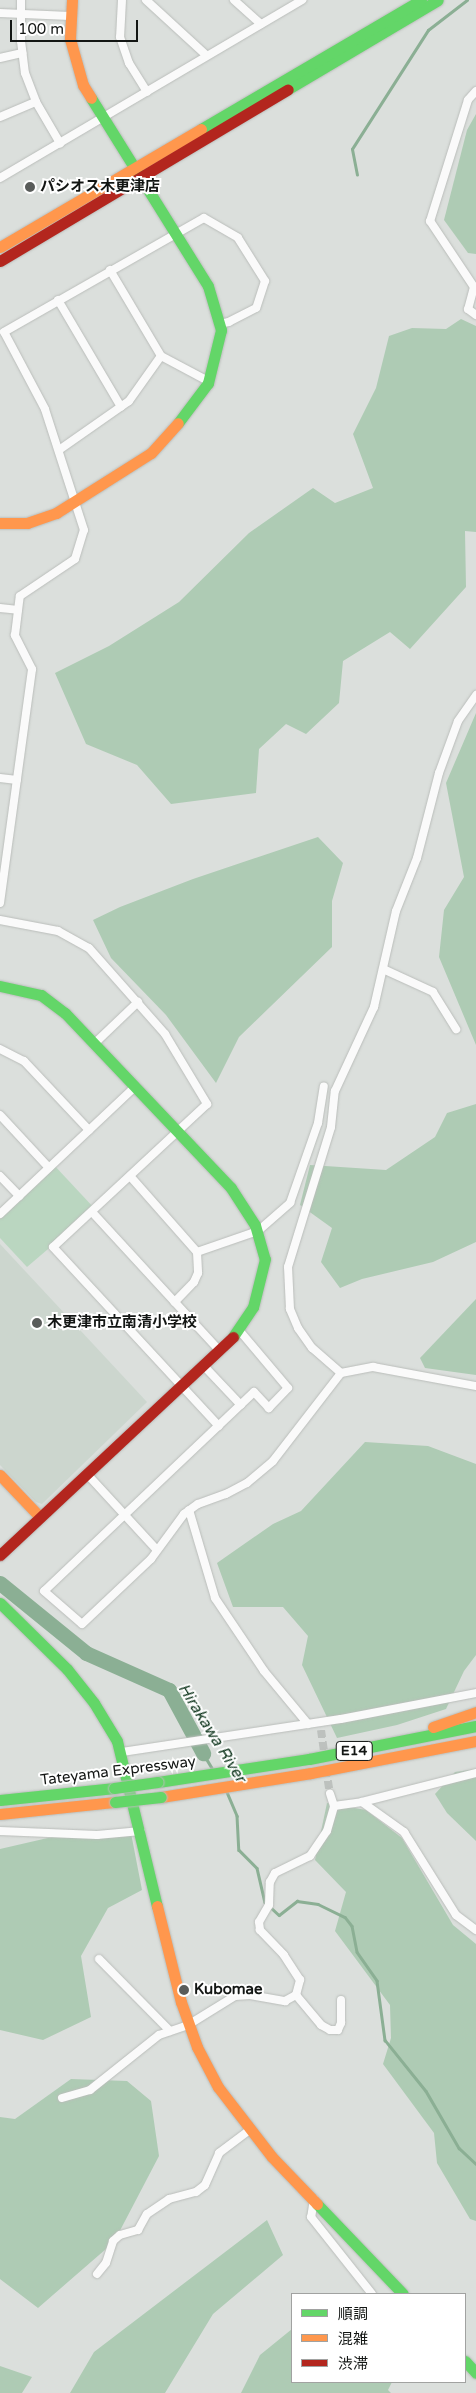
<!DOCTYPE html>
<meta charset="utf-8">
<style>
body{margin:0}
#map{position:relative;width:476px;height:2393px;overflow:hidden;background:#dbdfdc;font-family:"Varela Round","Noto Sans JP",sans-serif}
div>[style]{position:absolute}
[style*='--x']{left:calc(var(--x)*1px);top:calc(var(--y)*1px);width:calc(var(--w)*1px);rotate:calc(var(--a)*1deg)}
.built>*{inset:0;background:#ccd6ce}
.green>*{inset:0;background:#bad6c0}
.forest>*{inset:0;background:#aecbb4}
.stream>*{height:2.5px;margin:-1.25px;padding:0 1.25px;transform-origin:1.25px;border-radius:1.25px;background:#8baf94}
.river>*{height:15px;margin:-7.5px;padding:0 7.5px;transform-origin:7.5px;border-radius:7.5px;background:#8baf94}
.street-tunnel>*{height:8px;margin-top:-4px;transform-origin:0;background:repeating-linear-gradient(90deg,#bdc1be 0 8px,transparent 0 12px)}
.roads{filter:drop-shadow(0 0 1px #babdba) drop-shadow(0 0 1px #babdba)}
.street>*{height:8px;margin:-4px;padding:0 4px;transform-origin:4px;border-radius:4px;background:#fafafa}
.fast>*{height:11px;margin:-5.5px;padding:0 5.5px;transform-origin:5.5px;border-radius:5.5px;background:#63d668}
.slow>*{height:11px;margin:-5.5px;padding:0 5.5px;transform-origin:5.5px;border-radius:5.5px;background:#ff974d}
.jam>*{height:11px;margin:-5.5px;padding:0 5.5px;transform-origin:5.5px;border-radius:5.5px;background:#b3261e}
.bridges{filter:drop-shadow(0 0 1px #babdba) drop-shadow(0 0 1px #babdba)}
.fast-bridge>*{height:11px;margin:-5.5px;padding:0 5.5px;transform-origin:5.5px;border-radius:5.5px;background:#63d668}
.dots>*{width:14px;height:14px;translate:-50% -50%;box-sizing:border-box;border:2px solid #fff;border-radius:50%}
span{translate:-50% -50%;white-space:nowrap;text-align:center;line-height:1.15;-webkit-text-stroke:4px #fff;paint-order:stroke}
.shield-label span{padding:1px 4px;background:#fff;border:1px solid;border-radius:4px;-webkit-text-stroke-width:0}
.shield-label{font-size:14px;color:#131614;font-weight:700}
.poi-label{font-size:15px;color:#131614;font-weight:700}
.left{translate:0 -50%;text-align:left}
.street-label{font-size:15px;color:#131614}
.water-label{font-size:16px;color:#0b3219;font-style:italic}
.legend{position:absolute;left:291px;top:2293px;width:175px;height:90px;box-sizing:border-box;background:#fff;border:1px solid #a1a2a1;margin:0;padding:6px 9px;list-style:none;font-size:15px;color:#131614}
.legend li{display:flex;align-items:center;gap:10px;height:25px}
.legend b{width:25px;border:1px solid #a1a2a1}
.scale{position:absolute;left:10px;top:20px;width:128px;height:22px;box-sizing:border-box;border:2px solid #131614;border-top:0;padding-left:6px;font-size:15px;line-height:18px;white-space:nowrap;color:#131614;-webkit-text-stroke:4px #fff;paint-order:stroke}
</style>
<div id="map">
<div class="built">
<i style="clip-path:polygon(0 1244px,147px 1402px,42px 1504px,36px 1502px,0 1465px)"></i>
</div>
<div class="green">
<i style="clip-path:polygon(53px 1164px,95px 1209px,27px 1267px,0 1238px,0 1214px)"></i>
</div>
<div class="forest">
<i style="clip-path:polygon(476px 114px,476px 254px,468px 253px,444px 220px,467px 130px)"></i>
<i style="clip-path:polygon(461px 319px,476px 326px,476px 532px,465px 531px,466px 587px,410px 649px,390px 632px,343px 661px,339px 703px,306px 734px,286px 724px,259px 749px,256px 793px,171px 804px,137px 765px,86px 744px,55px 673px,109px 646px,179px 602px,249px 533px,313px 488px,335px 503px,373px 488px,353px 434px,376px 388px,389px 336px,412px 328px,446px 329px)"></i>
<i style="clip-path:polygon(476px 713px,476px 1045px,439px 957px,444px 910px,464px 877px,446px 783px)"></i>
<i style="clip-path:polygon(318px 837px,343px 863px,332px 901px,332px 947px,239px 1037px,216px 1083px,166px 1015px,111px 958px,93px 920px,120px 907px,193px 879px)"></i>
<i style="clip-path:polygon(476px 1104px,476px 1242px,433px 1262px,362px 1279px,340px 1288px,321px 1262px,332px 1228px,300px 1205px,310px 1165px,386px 1170px,435px 1137px,447px 1113px)"></i>
<i style="clip-path:polygon(476px 1299px,476px 1375px,425px 1368px,420px 1358px)"></i>
<i style="clip-path:polygon(365px 1442px,428px 1446px,476px 1464px,476px 1655px,464px 1671px,446px 1709px,397px 1725px,337px 1738px,302px 1665px,308px 1636px,283px 1607px,233px 1607px,217px 1563px,273px 1524px,301px 1511px)"></i>
<i style="clip-path:polygon(476px 1769px,476px 1841px,447px 1813px,435px 1794px,455px 1772px)"></i>
<i style="clip-path:polygon(327px 1803px,366px 1810px,402px 1838px,453px 1925px,476px 1944px,476px 2221px,470px 2219px,437px 2163px,434px 2133px,383px 2064px,391px 2038px,390px 2005px,335px 1931px,346px 1892px,315px 1860px)"></i>
<i style="clip-path:polygon(131px 1833px,142px 1890px,108px 1908px,81px 1956px,91px 2017px,43px 2040px,0 2030px,0 1849px,65px 1834px)"></i>
<i style="clip-path:polygon(71px 2079px,127px 2081px,151px 2101px,159px 2156px,114px 2242px,38px 2308px,0 2279px,0 2117px,15px 2119px)"></i>
<i style="clip-path:polygon(267px 2220px,283px 2255px,213px 2314px,165px 2393px,70px 2393px,94px 2352px)"></i>
<i style="clip-path:polygon(292px 2329px,292px 2382px,392px 2382px,388px 2390px,391px 2393px,241px 2393px,260px 2355px)"></i>
<i style="clip-path:polygon(0 2366px,32px 2377px,22px 2393px,0 2393px)"></i>
</div>
<div class="stream">
<i style="--x:357;--y:175;--w:26;--a:-101"></i>
<i style="--x:352;--y:149;--w:141;--a:-57.4"></i>
<i style="--x:428;--y:30;--w:49;--a:-37.6"></i>
<i style="--x:203;--y:1753;--w:17;--a:59"></i>
<i style="--x:227;--y:1792;--w:26;--a:67"></i>
<i style="--x:237;--y:1816;--w:34;--a:87"></i>
<i style="--x:239;--y:1850;--w:25;--a:45"></i>
<i style="--x:257;--y:1868;--w:35;--a:77"></i>
<i style="--x:265;--y:1902;--w:19;--a:43"></i>
<i style="--x:279;--y:1915;--w:23;--a:-38"></i>
<i style="--x:297;--y:1901;--w:21;--a:8"></i>
<i style="--x:318;--y:1904;--w:30;--a:26"></i>
<i style="--x:345;--y:1917;--w:11;--a:52"></i>
<i style="--x:352;--y:1926;--w:26;--a:79"></i>
<i style="--x:357;--y:1952;--w:35;--a:55"></i>
<i style="--x:377;--y:1981;--w:60;--a:82.3"></i>
<i style="--x:385;--y:2040;--w:65;--a:51.2"></i>
<i style="--x:426;--y:2091;--w:66;--a:59.9"></i>
<i style="--x:459;--y:2148;--w:23;--a:43"></i>
</div>
<div class="river">
<i style="--x:0;--y:1583;--w:111;--a:39.1"></i>
<i style="--x:86;--y:1653;--w:91;--a:24"></i>
<i style="--x:169;--y:1690;--w:72;--a:61.6"></i>
</div>
<div class="street-tunnel">
<i style="--x:321;--y:1730;--w:28;--a:82"></i>
<i style="--x:326;--y:1769;--w:25;--a:81"></i>
</div>
<div class="roads">
<div class="street">
<i style="--x:21;--y:0;--w:41;--a:90"></i>
<i style="--x:21;--y:41;--w:32;--a:83"></i>
<i style="--x:25;--y:73;--w:31;--a:69"></i>
<i style="--x:36;--y:102;--w:48;--a:59.7"></i>
<i style="--x:122;--y:0;--w:37;--a:93"></i>
<i style="--x:120;--y:37;--w:28;--a:71"></i>
<i style="--x:129;--y:63;--w:34;--a:58"></i>
<i style="--x:146;--y:0;--w:81;--a:42.5"></i>
<i style="--x:234;--y:0;--w:36;--a:42"></i>
<i style="--x:0;--y:13;--w:70;--a:2.5"></i>
<i style="--x:0;--y:58;--w:23;--a:-13"></i>
<i style="--x:476;--y:91;--w:12;--a:132"></i>
<i style="--x:468;--y:100;--w:127;--a:107.4"></i>
<i style="--x:430;--y:221;--w:79;--a:56.3"></i>
<i style="--x:474;--y:287;--w:23;--a:105"></i>
<i style="--x:468;--y:309;--w:10;--a:37"></i>
<i style="--x:0;--y:117;--w:39;--a:-23"></i>
<i style="--x:0;--y:178;--w:351;--a:-30.5"></i>
<i style="--x:110;--y:270;--w:100;--a:59.3"></i>
<i style="--x:161;--y:356;--w:53;--a:28"></i>
<i style="--x:58;--y:300;--w:124;--a:59.5"></i>
<i style="--x:59;--y:450;--w:85;--a:-35"></i>
<i style="--x:129;--y:401;--w:55;--a:-54.6"></i>
<i style="--x:0;--y:608;--w:18;--a:6"></i>
<i style="--x:0;--y:778;--w:17;--a:7"></i>
<i style="--x:0;--y:903;--w:236;--a:-82.2"></i>
<i style="--x:32;--y:669;--w:38;--a:-117"></i>
<i style="--x:15;--y:635;--w:39;--a:-83"></i>
<i style="--x:20;--y:596;--w:66;--a:-33.9"></i>
<i style="--x:75;--y:559;--w:30;--a:-73"></i>
<i style="--x:84;--y:530;--w:127;--a:-107.9"></i>
<i style="--x:45;--y:409;--w:87;--a:-118"></i>
<i style="--x:4;--y:332;--w:230;--a:-29.7"></i>
<i style="--x:204;--y:218;--w:39;--a:30"></i>
<i style="--x:238;--y:238;--w:51;--a:57.9"></i>
<i style="--x:265;--y:281;--w:28;--a:108"></i>
<i style="--x:256;--y:308;--w:30;--a:153"></i>
<i style="--x:229;--y:322;--w:10;--a:169"></i>
<i style="--x:0;--y:920;--w:59;--a:10.7"></i>
<i style="--x:58;--y:931;--w:35;--a:29"></i>
<i style="--x:89;--y:948;--w:115;--a:48.5"></i>
<i style="--x:165;--y:1034;--w:82;--a:59"></i>
<i style="--x:207;--y:1104;--w:210;--a:137.1"></i>
<i style="--x:53;--y:1247;--w:244;--a:47.2"></i>
<i style="--x:383;--y:969;--w:55;--a:24.7"></i>
<i style="--x:433;--y:992;--w:44;--a:58.1"></i>
<i style="--x:94;--y:1044;--w:61;--a:-43.7"></i>
<i style="--x:0;--y:1049;--w:27;--a:27"></i>
<i style="--x:24;--y:1061;--w:95;--a:46.7"></i>
<i style="--x:0;--y:1115;--w:72;--a:47.2"></i>
<i style="--x:0;--y:1176;--w:28;--a:46"></i>
<i style="--x:130;--y:1176;--w:101;--a:48.6"></i>
<i style="--x:197;--y:1252;--w:21;--a:87"></i>
<i style="--x:198;--y:1273;--w:10;--a:114"></i>
<i style="--x:194;--y:1282;--w:28;--a:134"></i>
<i style="--x:92;--y:1212;--w:188;--a:47.4"></i>
<i style="--x:0;--y:1214;--w:185;--a:-43.3"></i>
<i style="--x:197;--y:1252;--w:65;--a:-19"></i>
<i style="--x:258;--y:1231;--w:43;--a:-41.2"></i>
<i style="--x:290;--y:1203;--w:85;--a:-70.7"></i>
<i style="--x:318;--y:1123;--w:37;--a:-81"></i>
<i style="--x:239;--y:1330;--w:76;--a:49.8"></i>
<i style="--x:288;--y:1388;--w:28;--a:134"></i>
<i style="--x:269;--y:1408;--w:22;--a:-133"></i>
<i style="--x:254;--y:1392;--w:289;--a:136.5"></i>
<i style="--x:44;--y:1591;--w:50;--a:41"></i>
<i style="--x:82;--y:1624;--w:95;--a:-43.3"></i>
<i style="--x:151;--y:1559;--w:56;--a:-53.7"></i>
<i style="--x:184;--y:1514;--w:17;--a:-36"></i>
<i style="--x:198;--y:1504;--w:30;--a:-20"></i>
<i style="--x:226;--y:1494;--w:24;--a:-28"></i>
<i style="--x:247;--y:1483;--w:34;--a:-40"></i>
<i style="--x:273;--y:1461;--w:111;--a:-52.3"></i>
<i style="--x:341;--y:1373;--w:33;--a:-11"></i>
<i style="--x:373;--y:1367;--w:105;--a:10.5"></i>
<i style="--x:203;--y:1365;--w:55;--a:46.5"></i>
<i style="--x:341;--y:1373;--w:38;--a:-139"></i>
<i style="--x:312;--y:1348;--w:24;--a:-125"></i>
<i style="--x:298;--y:1328;--w:21;--a:-113"></i>
<i style="--x:290;--y:1309;--w:42;--a:-92.7"></i>
<i style="--x:288;--y:1267;--w:146;--a:-72.9"></i>
<i style="--x:331;--y:1127;--w:36;--a:-84"></i>
<i style="--x:335;--y:1091;--w:93;--a:-65.1"></i>
<i style="--x:374;--y:1007;--w:98;--a:-77.1"></i>
<i style="--x:396;--y:911;--w:57;--a:-68.4"></i>
<i style="--x:417;--y:858;--w:88;--a:-75.5"></i>
<i style="--x:439;--y:773;--w:55;--a:-69.9"></i>
<i style="--x:458;--y:721;--w:32;--a:-55"></i>
<i style="--x:87;--y:1474;--w:103;--a:47.4"></i>
<i style="--x:189;--y:1510;--w:92;--a:73.5"></i>
<i style="--x:215;--y:1598;--w:88;--a:56.1"></i>
<i style="--x:264;--y:1671;--w:69;--a:50.3"></i>
<i style="--x:122;--y:1752;--w:221;--a:-8.6"></i>
<i style="--x:341;--y:1719;--w:137;--a:-10.9"></i>
<i style="--x:362;--y:1802;--w:52;--a:35.5"></i>
<i style="--x:404;--y:1832;--w:98;--a:57.9"></i>
<i style="--x:456;--y:1915;--w:25;--a:37"></i>
<i style="--x:334;--y:1806;--w:28;--a:-8"></i>
<i style="--x:362;--y:1802;--w:118;--a:-14.3"></i>
<i style="--x:0;--y:1831;--w:97;--a:2.4"></i>
<i style="--x:97;--y:1835;--w:44;--a:-5.2"></i>
<i style="--x:99;--y:1959;--w:101;--a:45.4"></i>
<i style="--x:296;--y:1995;--w:39;--a:50"></i>
<i style="--x:321;--y:2025;--w:10;--a:29"></i>
<i style="--x:330;--y:2030;--w:8;--a:0"></i>
<i style="--x:338;--y:2030;--w:8;--a:-67"></i>
<i style="--x:341;--y:2023;--w:23;--a:-90"></i>
<i style="--x:62;--y:2098;--w:29;--a:-16"></i>
<i style="--x:90;--y:2090;--w:88;--a:-38.6"></i>
<i style="--x:159;--y:2035;--w:31;--a:-19"></i>
<i style="--x:188;--y:2025;--w:55;--a:-31.7"></i>
<i style="--x:235;--y:1996;--w:15;--a:-4"></i>
<i style="--x:250;--y:1995;--w:36;--a:10"></i>
<i style="--x:285;--y:2001;--w:13;--a:-29"></i>
<i style="--x:296;--y:1995;--w:16;--a:-75"></i>
<i style="--x:300;--y:1980;--w:30;--a:-123"></i>
<i style="--x:284;--y:1955;--w:35;--a:-134"></i>
<i style="--x:260;--y:1930;--w:8;--a:-97"></i>
<i style="--x:259;--y:1922;--w:20;--a:-60"></i>
<i style="--x:269;--y:1905;--w:23;--a:-88"></i>
<i style="--x:270;--y:1882;--w:10;--a:-61"></i>
<i style="--x:275;--y:1873;--w:39;--a:-26"></i>
<i style="--x:310;--y:1856;--w:30;--a:-56"></i>
<i style="--x:327;--y:1831;--w:26;--a:-74"></i>
<i style="--x:334;--y:1806;--w:13;--a:-108"></i>
<i style="--x:314;--y:2199;--w:18;--a:99"></i>
<i style="--x:311;--y:2217;--w:98;--a:51.6"></i>
<i style="--x:97;--y:2274;--w:14;--a:-51"></i>
<i style="--x:106;--y:2263;--w:23;--a:-72"></i>
<i style="--x:113;--y:2241;--w:9;--a:-41"></i>
<i style="--x:120;--y:2235;--w:19;--a:-16"></i>
<i style="--x:138;--y:2230;--w:18;--a:-61"></i>
<i style="--x:147;--y:2214;--w:27;--a:-34"></i>
<i style="--x:169;--y:2199;--w:28;--a:-15"></i>
<i style="--x:196;--y:2192;--w:11;--a:-38"></i>
<i style="--x:205;--y:2185;--w:35;--a:-66"></i>
<i style="--x:219;--y:2153;--w:38;--a:-37"></i>
</div>
<div class="fast">
<i style="--x:288;--y:89;--w:174;--a:-30.7"></i>
<i style="--x:91;--y:98;--w:221;--a:58.1"></i>
<i style="--x:208;--y:286;--w:46;--a:73.5"></i>
<i style="--x:221;--y:330;--w:55;--a:103.8"></i>
<i style="--x:208;--y:383;--w:50;--a:126.9"></i>
<i style="--x:201;--y:129;--w:255;--a:-30.4"></i>
<i style="--x:0;--y:986;--w:42;--a:12.4"></i>
<i style="--x:41;--y:995;--w:30;--a:37"></i>
<i style="--x:65;--y:1013;--w:241;--a:46.5"></i>
<i style="--x:231;--y:1188;--w:44;--a:57"></i>
<i style="--x:255;--y:1225;--w:35;--a:74"></i>
<i style="--x:265;--y:1259;--w:49;--a:104"></i>
<i style="--x:253;--y:1307;--w:36;--a:124"></i>
<i style="--x:0;--y:1603;--w:94;--a:44.6"></i>
<i style="--x:67;--y:1669;--w:43;--a:51.5"></i>
<i style="--x:94;--y:1703;--w:44;--a:58.8"></i>
<i style="--x:117;--y:1741;--w:170;--a:76.4"></i>
<i style="--x:158;--y:1782;--w:153;--a:-8.7"></i>
<i style="--x:309;--y:1759;--w:170;--a:-11.2"></i>
<i style="--x:0;--y:1800;--w:115;--a:-6"></i>
<i style="--x:317;--y:2204;--w:124;--a:46.3"></i>
<i style="--x:465;--y:2361;--w:16;--a:47"></i>
</div>
<div class="slow">
<i style="--x:72;--y:0;--w:39;--a:93"></i>
<i style="--x:70;--y:39;--w:48;--a:74.2"></i>
<i style="--x:83;--y:85;--w:15;--a:58"></i>
<i style="--x:0;--y:247;--w:233;--a:-30.4"></i>
<i style="--x:0;--y:523;--w:27;--a:0"></i>
<i style="--x:27;--y:523;--w:31;--a:-19"></i>
<i style="--x:56;--y:513;--w:112;--a:-32.3"></i>
<i style="--x:151;--y:453;--w:40;--a:-48"></i>
<i style="--x:0;--y:1475;--w:58;--a:46.4"></i>
<i style="--x:433;--y:1727;--w:46;--a:-19.2"></i>
<i style="--x:161;--y:1797;--w:152;--a:-9.1"></i>
<i style="--x:311;--y:1773;--w:168;--a:-11"></i>
<i style="--x:0;--y:1814;--w:116;--a:-6"></i>
<i style="--x:157;--y:1906;--w:99;--a:76"></i>
<i style="--x:181;--y:2002;--w:48;--a:70.4"></i>
<i style="--x:197;--y:2047;--w:45;--a:62.3"></i>
<i style="--x:218;--y:2087;--w:88;--a:52.4"></i>
<i style="--x:272;--y:2157;--w:65;--a:46.2"></i>
</div>
<div class="jam">
<i style="--x:0;--y:261;--w:335;--a:-30.8"></i>
<i style="--x:0;--y:1555;--w:319;--a:-43.1"></i>
</div>
</div>
<div class="bridges">
<div class="fast-bridge">
<i style="--x:114;--y:1788;--w:44;--a:-7.8"></i>
<i style="--x:115;--y:1802;--w:46;--a:-6.2"></i>
</div>
</div>
<div class="dots">
<i style="left:30px;top:187px;background:#595c5a"></i>
<i style="left:37px;top:1323px;background:#595c5a"></i>
<i style="left:184px;top:1990px;background:#595c5a"></i>
</div>
<div class="shield-label">
<span style="left:354px;top:1751px">E14</span>
</div>
<div class="poi-label">
<span class="left" style="left:40px;top:187px">パシオス木更津店</span>
<span class="left" style="left:47px;top:1323px">木更津市立南清小学校</span>
<span class="left" style="left:194px;top:1990px">Kubomae</span>
</div>
<div class="street-label">
<span style="left:118px;top:1771px;rotate:-7deg">Tateyama Expressway</span>
</div>
<div class="water-label">
<span style="left:212px;top:1733px;rotate:58deg">Hirakawa River</span>
</div>
<ul class="legend">
<li><b style="height:6px;background:#63d668"></b>順調</li>
<li><b style="height:6px;background:#ff974d"></b>混雑</li>
<li><b style="height:6px;background:#b3261e"></b>渋滞</li>
</ul>
<div class="scale">100 m</div>
</div>
